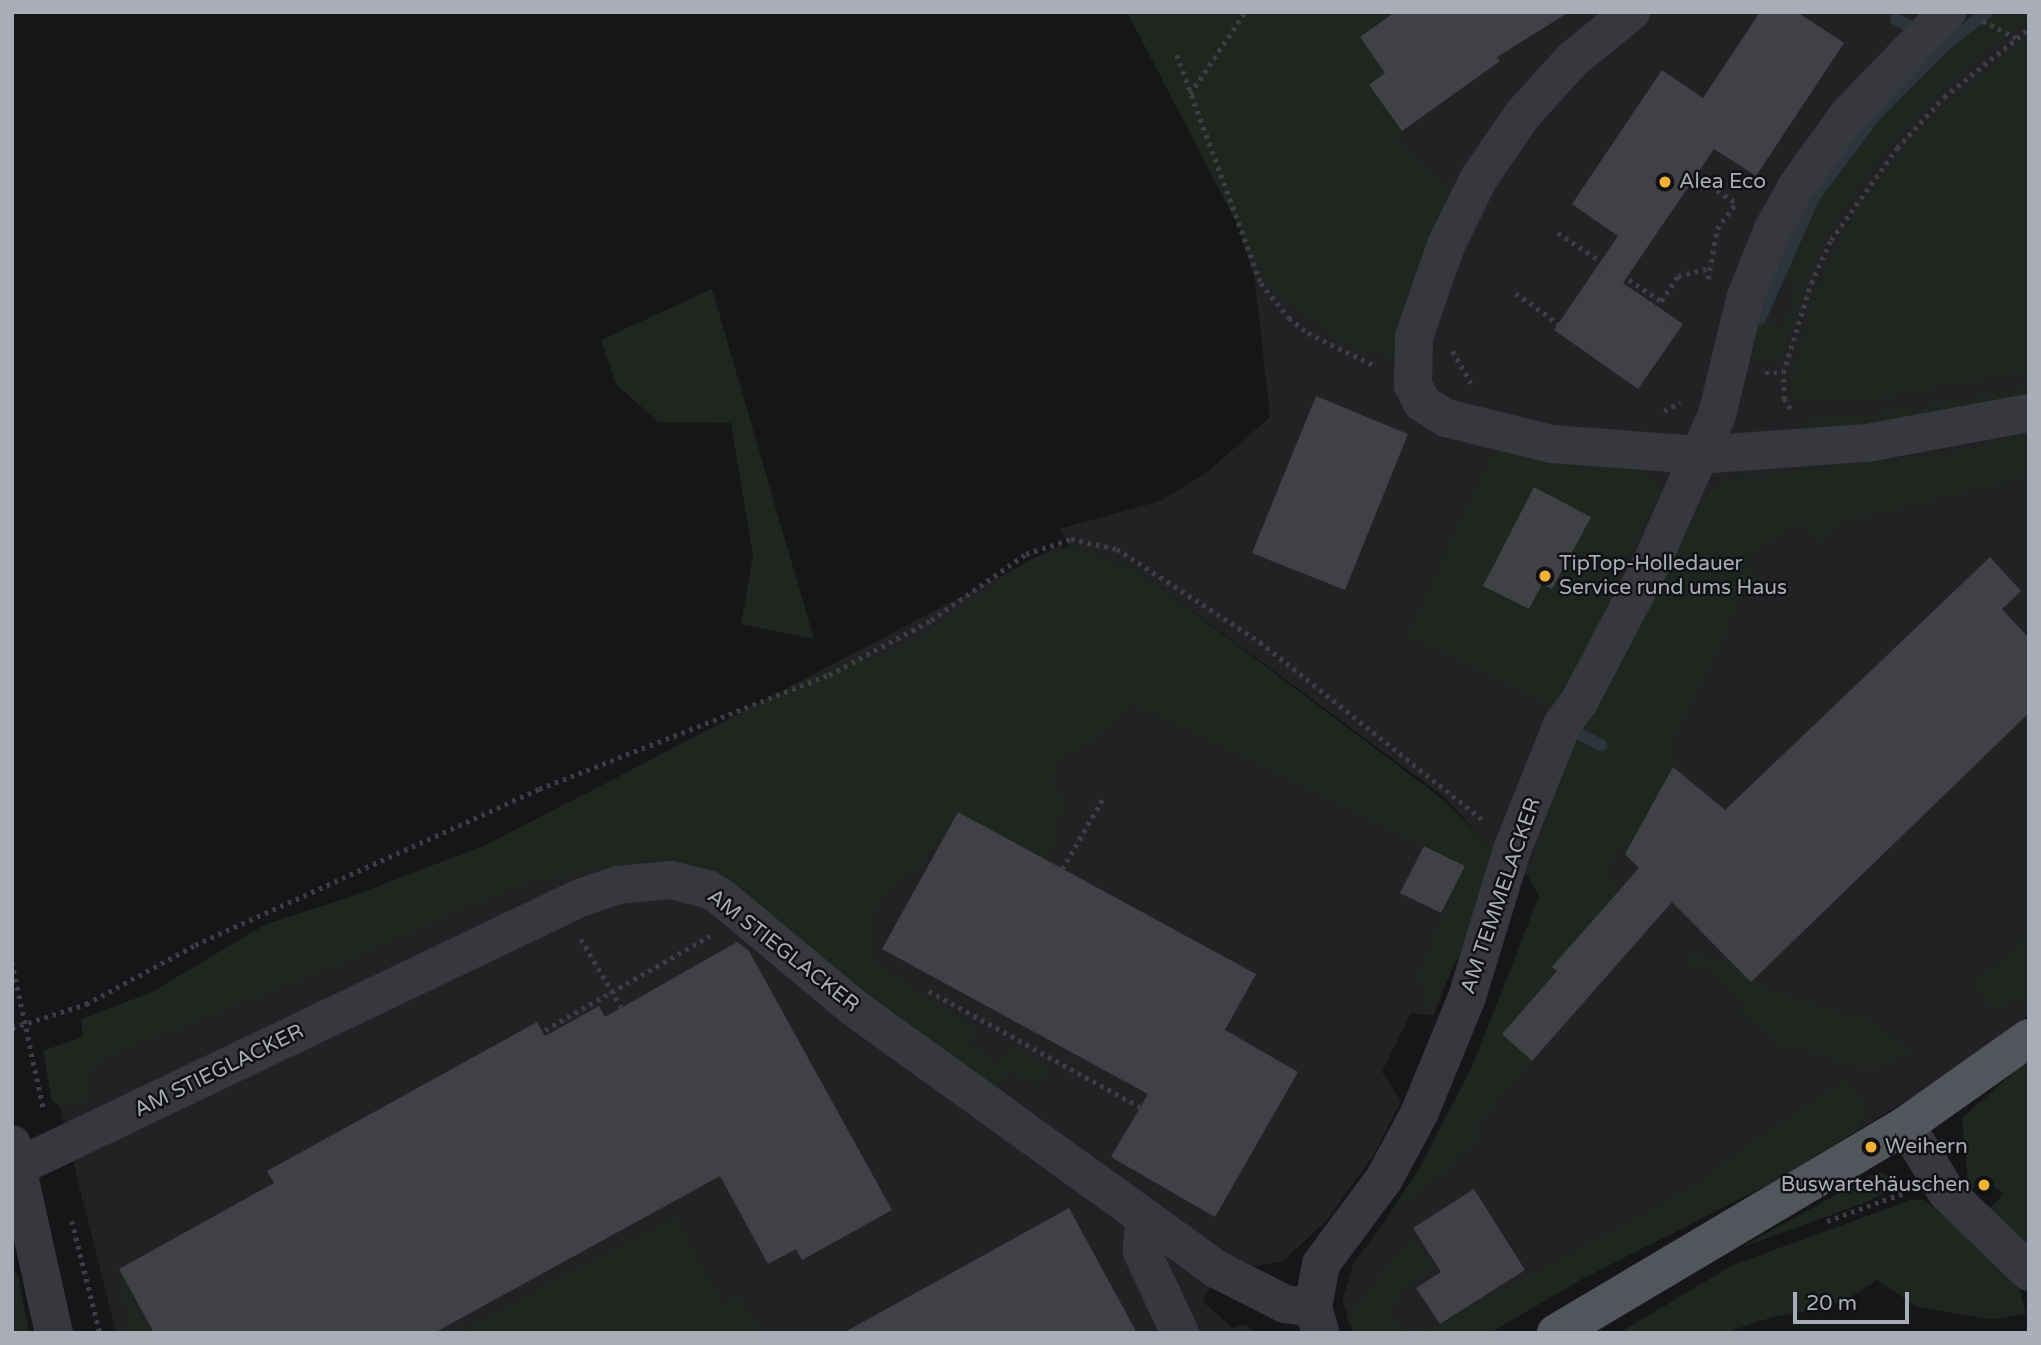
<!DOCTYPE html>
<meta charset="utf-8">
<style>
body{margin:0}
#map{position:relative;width:2041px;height:1345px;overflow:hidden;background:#161618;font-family:"Varela Round",sans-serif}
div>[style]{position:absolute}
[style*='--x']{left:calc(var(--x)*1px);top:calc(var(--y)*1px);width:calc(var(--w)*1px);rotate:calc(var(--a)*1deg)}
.built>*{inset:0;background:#222225}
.green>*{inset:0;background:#1e261f}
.stream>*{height:12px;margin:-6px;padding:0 6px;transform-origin:6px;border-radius:6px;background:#2c353c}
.building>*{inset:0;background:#404145}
.path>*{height:4.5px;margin-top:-2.25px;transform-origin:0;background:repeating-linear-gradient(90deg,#3d3f44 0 3.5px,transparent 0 8.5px)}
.minor>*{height:38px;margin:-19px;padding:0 19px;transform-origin:19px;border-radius:19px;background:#37383d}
.major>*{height:38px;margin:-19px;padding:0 19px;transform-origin:19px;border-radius:19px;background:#53555c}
.dots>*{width:19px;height:19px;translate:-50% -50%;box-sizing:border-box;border:4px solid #111113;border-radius:50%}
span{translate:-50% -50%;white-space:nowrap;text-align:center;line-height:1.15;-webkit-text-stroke:5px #111113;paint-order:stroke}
.poi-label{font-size:21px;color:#a8adb8}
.left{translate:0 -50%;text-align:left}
.right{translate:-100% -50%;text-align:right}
.street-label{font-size:21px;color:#a8adb8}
.frame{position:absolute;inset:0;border:14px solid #a8adb8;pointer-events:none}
.scale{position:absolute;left:1793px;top:1292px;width:116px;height:32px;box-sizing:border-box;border:4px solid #a8adb8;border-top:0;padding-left:9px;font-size:21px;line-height:24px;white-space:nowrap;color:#a8adb8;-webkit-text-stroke:5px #111113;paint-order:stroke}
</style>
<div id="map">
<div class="built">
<i style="clip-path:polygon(1275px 12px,2029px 12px,2029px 1015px,1940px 1080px,1773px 1182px,1582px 1279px,1490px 1333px,1354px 1333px,1342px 1301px,1353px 1265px,1409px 1187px,1472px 1067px,1539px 896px,1528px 876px,1492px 849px,1443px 796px,1136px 569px,1071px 546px,1059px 529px,1160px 501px,1205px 474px,1270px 417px,1255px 281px,1236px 218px)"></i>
<i style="clip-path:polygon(1060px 545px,1494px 863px,1433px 1016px,1411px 1013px,1382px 1072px,1401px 1101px,1373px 1156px,1326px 1221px,1283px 1261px,1254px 1266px,1222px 1261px,1203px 1302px,1233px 1328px,1246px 1324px,1254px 1333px,116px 1333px,51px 1074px)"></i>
</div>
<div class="green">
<i style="clip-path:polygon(1127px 12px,1395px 12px,1360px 37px,1385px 73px,1369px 85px,1402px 131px,1394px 137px,1456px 196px,1435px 227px,1405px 299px,1397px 359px,1347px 346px,1272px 291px)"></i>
<i style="clip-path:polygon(1987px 12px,2029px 12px,2029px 20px,1968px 64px,1891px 141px,1818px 249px,1781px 358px,1752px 361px,1760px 319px,1783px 327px,1798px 286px,1775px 278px,1814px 197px,1875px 116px,1943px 47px)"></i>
<i style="clip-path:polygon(2029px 36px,2029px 371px,1870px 400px,1795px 402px,1791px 395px,1794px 371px,1813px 299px,1852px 218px,1901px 152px,1946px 105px)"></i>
<i style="clip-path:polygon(712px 289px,814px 639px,741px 624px,753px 556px,731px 423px,658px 422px,616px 384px,601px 340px)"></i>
<i style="clip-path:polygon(2029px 387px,2029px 400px,1818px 431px,1796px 428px,1809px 419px,1865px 415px)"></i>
<i style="clip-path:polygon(2029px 433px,2029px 472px,2010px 482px,1844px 522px,1816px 543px,1801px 521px,1746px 560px,1760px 582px,1743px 595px,1671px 746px,1673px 767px,1625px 854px,1619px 849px,1607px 868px,1618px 892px,1503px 1034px,1532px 1061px,1473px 1130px,1480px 1137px,1435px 1181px,1391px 1211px,1424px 1161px,1472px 1067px,1539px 897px,1528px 876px,1578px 726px,1591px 718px,1705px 496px,1728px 478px,1948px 453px)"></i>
<i style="clip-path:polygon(1494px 449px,1639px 469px,1652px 478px,1660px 494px,1557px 709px,1407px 636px)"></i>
<i style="clip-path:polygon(1071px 546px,1136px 569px,1445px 801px,1492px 849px,1495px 881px,1430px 1015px,1418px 975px,1465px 865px,1134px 705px,1087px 745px,1058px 759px,1053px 782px,1066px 806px,1054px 830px,1059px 838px,1047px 859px,958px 812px,927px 858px,882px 899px,873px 918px,874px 963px,976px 1028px,970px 1045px,998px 1063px,1009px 1049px,1018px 1048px,1052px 1071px,1034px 1086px,1009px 1070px,995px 1088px,694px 872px,650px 860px,531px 882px,463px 909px,312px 976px,107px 1056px,86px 1073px,90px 1093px,85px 1102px,63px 1108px,52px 1101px,43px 1051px,82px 1037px,82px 1019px,152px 992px,266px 924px,347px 898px,483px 846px,845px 662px,881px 656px,917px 639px,1029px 560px)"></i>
<i style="clip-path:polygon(2029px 926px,2029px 998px,1991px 1009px,1973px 983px,2015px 949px)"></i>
<i style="clip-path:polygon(1691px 952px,1733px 963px,1751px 982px,1782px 994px,1875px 1022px,1912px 1054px,1880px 1067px,1857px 1067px,1817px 1053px,1775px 1047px,1770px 1034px,1737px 1012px,1747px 1005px,1705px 968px,1686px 969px)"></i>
<i style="clip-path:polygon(2029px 1059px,2029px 1245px,1989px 1210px,2003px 1194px,1983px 1177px,1969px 1193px,1962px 1118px)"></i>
<i style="clip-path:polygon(1843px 1080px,1859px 1093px,1864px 1107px,1860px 1129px,1773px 1182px,1582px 1279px,1490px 1333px,1354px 1333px,1347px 1319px,1412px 1236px,1433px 1265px,1399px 1295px,1390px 1320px,1413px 1332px,1440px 1324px,1698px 1184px,1743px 1147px)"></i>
<i style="clip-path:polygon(1877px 1172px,1905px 1181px,1867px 1202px,1740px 1248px)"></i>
<i style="clip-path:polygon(1911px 1200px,1924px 1200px,1984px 1250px,2019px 1288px,2026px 1314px,1992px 1320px,1917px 1307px,1877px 1280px,1848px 1299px,1821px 1309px,1776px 1316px,1724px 1333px,1619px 1333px,1733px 1265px)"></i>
<i style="clip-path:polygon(676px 1216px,722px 1303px,739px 1295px,761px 1333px,457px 1333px)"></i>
<i style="clip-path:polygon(12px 1269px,18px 1275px,29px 1333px,12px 1333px)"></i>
<i style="clip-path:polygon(119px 1269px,150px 1333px,129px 1333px)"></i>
</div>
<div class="stream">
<i style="--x:1896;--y:19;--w:28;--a:30"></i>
<i style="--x:1760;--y:319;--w:133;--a:-66.1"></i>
<i style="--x:1814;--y:197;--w:101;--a:-53"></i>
<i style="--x:1875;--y:116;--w:97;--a:-45.4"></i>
<i style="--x:1943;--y:47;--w:56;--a:-38.5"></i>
<i style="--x:1565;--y:726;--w:41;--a:27.8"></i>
</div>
<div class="building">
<i style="clip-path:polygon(1395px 12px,1569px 12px,1497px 57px,1500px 61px,1402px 131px,1369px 85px,1385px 73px,1360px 37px)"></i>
<i style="clip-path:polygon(1760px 12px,1797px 12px,1844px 43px,1756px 176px,1714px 149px,1623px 283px,1683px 324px,1638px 389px,1554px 330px,1618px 236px,1572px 204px,1662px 70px,1703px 98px)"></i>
<i style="clip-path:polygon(1316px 396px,1408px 434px,1345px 590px,1252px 553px)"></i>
<i style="clip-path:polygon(1534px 487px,1591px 517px,1552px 589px,1542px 584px,1529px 609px,1483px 586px)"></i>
<i style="clip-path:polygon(1990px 557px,2021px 591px,2002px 609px,2029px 638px,2029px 713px,1751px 982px,1672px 902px,1532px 1061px,1502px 1034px,1557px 971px,1552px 967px,1639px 868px,1625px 854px,1673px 767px,1725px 810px)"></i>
<i style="clip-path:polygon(958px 812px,1256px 974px,1225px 1030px,1298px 1072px,1215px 1217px,1111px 1157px,1148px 1094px,882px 949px)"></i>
<i style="clip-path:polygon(1424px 846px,1465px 866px,1441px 913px,1400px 893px)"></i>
<i style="clip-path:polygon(737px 942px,749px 951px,892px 1210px,802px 1260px,796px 1249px,768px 1264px,720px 1176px,434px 1333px,154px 1333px,119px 1269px,274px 1183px,267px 1171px,537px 1022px,545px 1036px,599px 1006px,605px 1017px)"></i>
<i style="clip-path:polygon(1474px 1189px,1525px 1270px,1440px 1324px,1416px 1288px,1441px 1272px,1413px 1228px)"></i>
<i style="clip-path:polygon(1069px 1208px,1137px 1333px,843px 1333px,1051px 1218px)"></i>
</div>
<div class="path">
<i style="--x:1983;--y:21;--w:37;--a:27"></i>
<i style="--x:1177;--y:55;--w:243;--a:69.8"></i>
<i style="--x:1261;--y:283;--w:45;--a:51.3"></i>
<i style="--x:1289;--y:318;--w:24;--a:38"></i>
<i style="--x:1308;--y:333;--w:75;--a:26.2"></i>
<i style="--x:1190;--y:94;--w:99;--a:-56.1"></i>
<i style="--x:1696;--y:176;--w:48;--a:34"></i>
<i style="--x:1558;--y:233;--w:123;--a:33.4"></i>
<i style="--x:1661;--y:301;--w:30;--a:-56"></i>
<i style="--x:1678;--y:276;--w:32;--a:-14"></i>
<i style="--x:1708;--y:279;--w:51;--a:-79.8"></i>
<i style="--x:1717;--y:229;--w:32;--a:-54"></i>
<i style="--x:1516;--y:293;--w:143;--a:35.9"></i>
<i style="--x:1632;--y:377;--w:65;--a:-54.4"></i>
<i style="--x:1670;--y:324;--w:86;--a:-144.5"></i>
<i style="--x:1562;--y:326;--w:106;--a:-54.2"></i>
<i style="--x:1453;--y:351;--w:37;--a:61"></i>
<i style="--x:1765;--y:373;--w:18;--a:0"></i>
<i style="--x:1790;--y:409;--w:12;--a:-121"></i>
<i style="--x:1784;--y:399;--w:26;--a:-92"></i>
<i style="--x:1783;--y:373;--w:94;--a:-72.7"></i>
<i style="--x:1811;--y:283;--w:47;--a:-65.1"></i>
<i style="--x:1831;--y:240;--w:113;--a:-54.3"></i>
<i style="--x:1897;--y:148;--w:69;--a:-47.3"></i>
<i style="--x:1944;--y:97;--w:109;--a:-38.7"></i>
<i style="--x:1664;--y:411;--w:18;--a:-29"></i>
<i style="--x:1062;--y:869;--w:80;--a:-59.9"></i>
<i style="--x:581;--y:939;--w:79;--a:59.5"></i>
<i style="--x:12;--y:962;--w:152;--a:77.9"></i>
<i style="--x:929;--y:991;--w:241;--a:28.8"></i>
<i style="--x:12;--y:1028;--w:78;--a:-18"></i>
<i style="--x:86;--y:1004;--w:124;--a:-28.4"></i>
<i style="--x:195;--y:945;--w:378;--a:-24.4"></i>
<i style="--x:539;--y:789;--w:312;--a:-21.5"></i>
<i style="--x:829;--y:675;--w:116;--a:-28.3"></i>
<i style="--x:931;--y:620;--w:116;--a:-34.8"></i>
<i style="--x:1026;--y:554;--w:47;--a:-18.4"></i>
<i style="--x:1071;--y:539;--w:47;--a:12.3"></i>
<i style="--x:1117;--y:549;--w:171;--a:33"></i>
<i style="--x:1260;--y:642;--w:284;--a:38.6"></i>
<i style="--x:545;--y:1030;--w:190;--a:-29.7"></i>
<i style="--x:72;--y:1221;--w:115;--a:76"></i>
<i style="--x:1827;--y:1221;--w:82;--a:-20"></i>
</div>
<div class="minor">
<i style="--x:1631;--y:12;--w:75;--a:141"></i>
<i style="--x:1573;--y:59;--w:74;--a:132.3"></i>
<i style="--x:1523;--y:114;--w:78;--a:124.5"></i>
<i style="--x:1479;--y:178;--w:75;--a:116.2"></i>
<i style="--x:1446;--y:245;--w:97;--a:109.2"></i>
<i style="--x:1414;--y:337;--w:48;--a:91.2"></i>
<i style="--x:1413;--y:385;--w:20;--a:63"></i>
<i style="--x:1422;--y:403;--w:28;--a:32"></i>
<i style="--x:1446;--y:418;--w:109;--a:13.8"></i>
<i style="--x:1552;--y:444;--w:146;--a:4.3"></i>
<i style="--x:1698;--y:455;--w:169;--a:-4.1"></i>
<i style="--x:1867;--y:443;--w:165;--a:-10.5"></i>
<i style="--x:1906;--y:1125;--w:79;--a:58.9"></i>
<i style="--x:1947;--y:1193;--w:114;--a:43.9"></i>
<i style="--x:12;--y:1144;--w:194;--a:77.5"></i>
<i style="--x:17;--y:1167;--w:624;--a:-25.54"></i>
<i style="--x:580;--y:898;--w:39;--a:-19"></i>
<i style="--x:617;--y:885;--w:54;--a:-5.3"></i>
<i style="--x:671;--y:880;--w:38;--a:14"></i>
<i style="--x:708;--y:889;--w:15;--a:32"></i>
<i style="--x:721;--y:897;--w:172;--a:39.8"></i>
<i style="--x:853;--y:1007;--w:450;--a:35.8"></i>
<i style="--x:1218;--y:1270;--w:75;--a:26.9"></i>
<i style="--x:1285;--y:1304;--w:28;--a:8"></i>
<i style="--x:1144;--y:1220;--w:32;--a:94"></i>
<i style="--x:1142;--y:1252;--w:89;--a:64.9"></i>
<i style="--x:1320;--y:1331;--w:24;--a:-107"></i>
<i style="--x:1313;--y:1308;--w:45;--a:-79.7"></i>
<i style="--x:1321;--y:1264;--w:106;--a:-53.5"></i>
<i style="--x:1384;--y:1179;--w:74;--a:-61.7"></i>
<i style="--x:1419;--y:1114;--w:126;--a:-67.7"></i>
<i style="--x:1467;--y:997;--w:154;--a:-73"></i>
<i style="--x:1512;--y:850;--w:135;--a:-68.2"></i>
<i style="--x:1562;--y:725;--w:29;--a:-54"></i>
<i style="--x:1579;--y:702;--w:153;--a:-62.4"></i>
<i style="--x:1650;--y:566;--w:165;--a:-66.1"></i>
<i style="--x:1717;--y:415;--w:119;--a:-76.4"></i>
<i style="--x:1745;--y:299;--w:75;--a:-68.2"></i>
<i style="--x:1773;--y:229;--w:49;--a:-60.8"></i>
<i style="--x:1797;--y:186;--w:87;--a:-54.3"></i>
<i style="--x:1848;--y:115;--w:143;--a:-46.1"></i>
</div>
<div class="major">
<i style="--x:1556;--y:1333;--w:407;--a:-30.7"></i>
<i style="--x:1906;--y:1125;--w:151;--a:-35.3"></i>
</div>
<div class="dots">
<i style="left:1665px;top:182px;background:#f2b134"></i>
<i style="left:1545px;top:576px;background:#f2b134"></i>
<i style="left:1871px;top:1147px;background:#f2b134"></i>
<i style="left:1984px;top:1185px;background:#f2b134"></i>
</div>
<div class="poi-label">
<span class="left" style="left:1679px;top:182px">Alea Eco</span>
<span class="left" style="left:1559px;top:576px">TipTop-Holledauer<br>Service rund ums Haus</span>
<span class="left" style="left:1885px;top:1147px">Weihern</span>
<span class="right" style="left:1970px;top:1185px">Buswartehäuschen</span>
</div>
<div class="street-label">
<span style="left:1501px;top:896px;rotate:-71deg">AM TEMMELACKER</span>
<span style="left:783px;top:951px;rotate:38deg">AM STIEGLACKER</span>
<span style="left:219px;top:1071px;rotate:-26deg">AM STIEGLACKER</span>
</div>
<div class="frame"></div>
<div class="scale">20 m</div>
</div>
